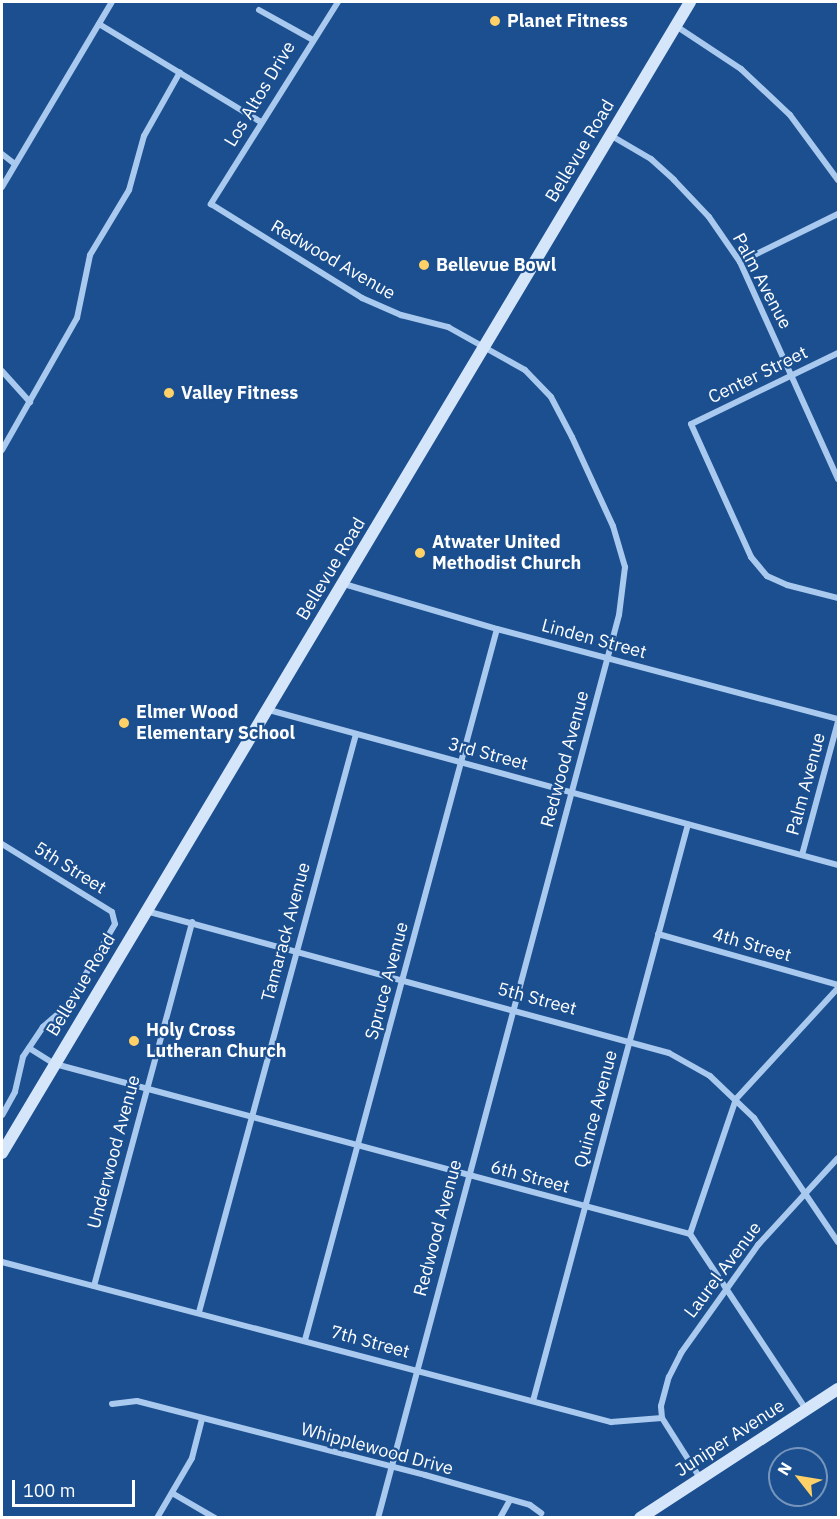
<!DOCTYPE html>
<style>
body{margin:0}
#map{position:relative;width:840px;height:1519px;overflow:hidden;background:#1b4f8f;font-family:"IBM Plex Sans",sans-serif}
div>[style]{position:absolute}
[style*='--x']{left:calc(var(--x)*1px);top:calc(var(--y)*1px);width:calc(var(--w)*1px);rotate:calc(var(--a)*1deg)}
.street>*{height:6px;margin:-3px;padding:0 3px;transform-origin:3px;border-radius:3px;background:#a9c9ee}
.secondary>*{height:12px;margin:-6px;padding:0 6px;transform-origin:6px;border-radius:6px;background:#d6e6fa}
.dots>*{width:16px;height:16px;translate:-50% -50%;box-sizing:border-box;border:3px solid #1b4f8f;border-radius:50%}
span{translate:-50% -50%;white-space:nowrap;text-align:center;line-height:1.15;-webkit-text-stroke:4.5px #1b4f8f;paint-order:stroke}
.poi-label{font-size:18px;color:#fff;font-weight:700}
.left{translate:0 -50%;text-align:left}
.street-label{font-size:18px;color:#fff}
.frame{position:absolute;inset:0;border:3px solid #fff;pointer-events:none}
.north{position:absolute;left:768px;top:1447px;width:60px;height:60px;box-sizing:border-box;background:#1b4f8f;border:2px solid #7695bc;border-radius:50%;rotate:301deg;font-size:16px;font-weight:700;line-height:24px;text-align:center;color:#fff}
.north::after{content:'';display:block;margin:auto;width:21px;height:27px;background:#ffd166;clip-path:polygon(50% 0,100% 100%,50% 72%,0 100%)}
.scale{position:absolute;left:12px;top:1480px;width:123px;height:27px;box-sizing:border-box;border:3px solid #fff;border-top:0;padding-left:8px;font-size:18px;line-height:21px;white-space:nowrap;color:#fff;-webkit-text-stroke:4px #1b4f8f;paint-order:stroke}
</style>
<div id="map">
<div class="street">
<i style="--x:338;--y:2;--w:239;--a:122.2"></i>
<i style="--x:211;--y:204;--w:178;--a:31.9"></i>
<i style="--x:362;--y:298;--w:43;--a:23.6"></i>
<i style="--x:401;--y:315;--w:49;--a:14.3"></i>
<i style="--x:448;--y:327;--w:88;--a:29.2"></i>
<i style="--x:525;--y:370;--w:37;--a:46"></i>
<i style="--x:551;--y:397;--w:45;--a:62.3"></i>
<i style="--x:572;--y:437;--w:98;--a:65.3"></i>
<i style="--x:613;--y:526;--w:43;--a:73.7"></i>
<i style="--x:625;--y:567;--w:48;--a:97.1"></i>
<i style="--x:619;--y:615;--w:935;--a:104.94"></i>
<i style="--x:259;--y:10;--w:60;--a:29.1"></i>
<i style="--x:99;--y:24;--w:189;--a:31.2"></i>
<i style="--x:676;--y:26;--w:78;--a:33.5"></i>
<i style="--x:741;--y:69;--w:67;--a:43.2"></i>
<i style="--x:790;--y:115;--w:81;--a:53.6"></i>
<i style="--x:610;--y:135;--w:48;--a:30.3"></i>
<i style="--x:651;--y:159;--w:31;--a:42"></i>
<i style="--x:674;--y:180;--w:51;--a:46.6"></i>
<i style="--x:709;--y:217;--w:55;--a:55.4"></i>
<i style="--x:740;--y:262;--w:238;--a:65.7"></i>
<i style="--x:2;--y:154;--w:16;--a:38"></i>
<i style="--x:2;--y:187;--w:215;--a:-59.3"></i>
<i style="--x:740;--y:262;--w:109;--a:-26.1"></i>
<i style="--x:838;--y:353;--w:163;--a:154.2"></i>
<i style="--x:691;--y:424;--w:146;--a:65.7"></i>
<i style="--x:751;--y:557;--w:25;--a:50"></i>
<i style="--x:767;--y:576;--w:22;--a:24"></i>
<i style="--x:787;--y:585;--w:53;--a:14.3"></i>
<i style="--x:2;--y:371;--w:42;--a:47.9"></i>
<i style="--x:2;--y:450;--w:152;--a:-60.4"></i>
<i style="--x:77;--y:318;--w:64;--a:-78.3"></i>
<i style="--x:90;--y:255;--w:76;--a:-59"></i>
<i style="--x:129;--y:190;--w:56;--a:-74.5"></i>
<i style="--x:144;--y:136;--w:73;--a:-60.6"></i>
<i style="--x:344;--y:584;--w:159;--a:16.4"></i>
<i style="--x:497;--y:629;--w:353;--a:14.8"></i>
<i style="--x:269;--y:710;--w:590;--a:15.24"></i>
<i style="--x:2;--y:844;--w:129;--a:31.7"></i>
<i style="--x:112;--y:912;--w:12;--a:76"></i>
<i style="--x:115;--y:924;--w:95;--a:120.3"></i>
<i style="--x:67;--y:1006;--w:32;--a:139"></i>
<i style="--x:43;--y:1027;--w:36;--a:124"></i>
<i style="--x:23;--y:1057;--w:36;--a:103"></i>
<i style="--x:15;--y:1092;--w:26;--a:119"></i>
<i style="--x:802;--y:855;--w:138;--a:-74.9"></i>
<i style="--x:146;--y:911;--w:542;--a:15.19"></i>
<i style="--x:669;--y:1053;--w:47;--a:29.3"></i>
<i style="--x:710;--y:1076;--w:61;--a:43.7"></i>
<i style="--x:754;--y:1118;--w:150;--a:55.9"></i>
<i style="--x:658;--y:934;--w:187;--a:15.8"></i>
<i style="--x:29;--y:1048;--w:31;--a:32"></i>
<i style="--x:55;--y:1064;--w:657;--a:14.99"></i>
<i style="--x:690;--y:1234;--w:210;--a:56.5"></i>
<i style="--x:690;--y:1234;--w:143;--a:-71.2"></i>
<i style="--x:736;--y:1099;--w:151;--a:-47.4"></i>
<i style="--x:2;--y:1262;--w:630;--a:14.72"></i>
<i style="--x:611;--y:1422;--w:51;--a:-4.5"></i>
<i style="--x:94;--y:1286;--w:377;--a:-74.9"></i>
<i style="--x:199;--y:1312;--w:599;--a:-74.8"></i>
<i style="--x:305;--y:1340;--w:736;--a:-74.89"></i>
<i style="--x:533;--y:1401;--w:597;--a:-74.96"></i>
<i style="--x:112;--y:1404;--w:25;--a:-7"></i>
<i style="--x:137;--y:1401;--w:297;--a:14.4"></i>
<i style="--x:425;--y:1475;--w:109;--a:15.9"></i>
<i style="--x:530;--y:1505;--w:14;--a:36"></i>
<i style="--x:700;--y:1478;--w:71;--a:-122.3"></i>
<i style="--x:662;--y:1418;--w:12;--a:-95"></i>
<i style="--x:661;--y:1406;--w:30;--a:-75"></i>
<i style="--x:669;--y:1377;--w:27;--a:-63"></i>
<i style="--x:681;--y:1353;--w:133;--a:-54.5"></i>
<i style="--x:758;--y:1245;--w:118;--a:-47.4"></i>
<i style="--x:172;--y:1493;--w:50;--a:30.2"></i>
<i style="--x:157;--y:1518;--w:69;--a:-59.7"></i>
<i style="--x:192;--y:1458;--w:40;--a:-75.6"></i>
<i style="--x:500;--y:1518;--w:21;--a:-61"></i>
</div>
<div class="secondary">
<i style="--x:2;--y:1153;--w:1341;--a:-59.13"></i>
<i style="--x:640;--y:1518;--w:236;--a:-33.1"></i>
</div>
<div class="dots">
<i style="left:495px;top:21px;background:#ffd166"></i>
<i style="left:424px;top:265px;background:#ffd166"></i>
<i style="left:169px;top:393px;background:#ffd166"></i>
<i style="left:420px;top:553px;background:#ffd166"></i>
<i style="left:124px;top:723px;background:#ffd166"></i>
<i style="left:134px;top:1041px;background:#ffd166"></i>
</div>
<div class="poi-label">
<span class="left" style="left:507px;top:21px">Planet Fitness</span>
<span class="left" style="left:436px;top:265px">Bellevue Bowl</span>
<span class="left" style="left:181px;top:393px">Valley Fitness</span>
<span class="left" style="left:432px;top:553px">Atwater United<br>Methodist Church</span>
<span class="left" style="left:136px;top:723px">Elmer Wood<br>Elementary School</span>
<span class="left" style="left:146px;top:1041px">Holy Cross<br>Lutheran Church</span>
</div>
<div class="street-label">
<span style="left:260px;top:94px;rotate:-59deg">Los Altos Drive</span>
<span style="left:580px;top:151px;rotate:-59deg">Bellevue Road</span>
<span style="left:333px;top:260px;rotate:30deg">Redwood Avenue</span>
<span style="left:762px;top:281px;rotate:62deg">Palm Avenue</span>
<span style="left:758px;top:375px;rotate:-26deg">Center Street</span>
<span style="left:331px;top:569px;rotate:-59deg">Bellevue Road</span>
<span style="left:594px;top:639px;rotate:15deg">Linden Street</span>
<span style="left:488px;top:754px;rotate:15deg">3rd Street</span>
<span style="left:565px;top:759px;rotate:-75deg">Redwood Avenue</span>
<span style="left:806px;top:784px;rotate:-75deg">Palm Avenue</span>
<span style="left:70px;top:868px;rotate:32deg">5th Street</span>
<span style="left:286px;top:932px;rotate:-75deg">Tamarack Avenue</span>
<span style="left:752px;top:945px;rotate:16deg">4th Street</span>
<span style="left:387px;top:981px;rotate:-75deg">Spruce Avenue</span>
<span style="left:81px;top:985px;rotate:-59deg">Bellevue Road</span>
<span style="left:537px;top:999px;rotate:15deg">5th Street</span>
<span style="left:596px;top:1109px;rotate:-75deg">Quince Avenue</span>
<span style="left:114px;top:1152px;rotate:-75deg">Underwood Avenue</span>
<span style="left:530px;top:1177px;rotate:15deg">6th Street</span>
<span style="left:438px;top:1228px;rotate:-75deg">Redwood Avenue</span>
<span style="left:723px;top:1270px;rotate:-53deg">Laurel Avenue</span>
<span style="left:370px;top:1342px;rotate:15deg">7th Street</span>
<span style="left:730px;top:1438px;rotate:-33deg">Juniper Avenue</span>
<span style="left:377px;top:1449px;rotate:15deg">Whipplewood Drive</span>
</div>
<div class="frame"></div>
<div class="north">N</div>
<div class="scale">100 m</div>
</div>
